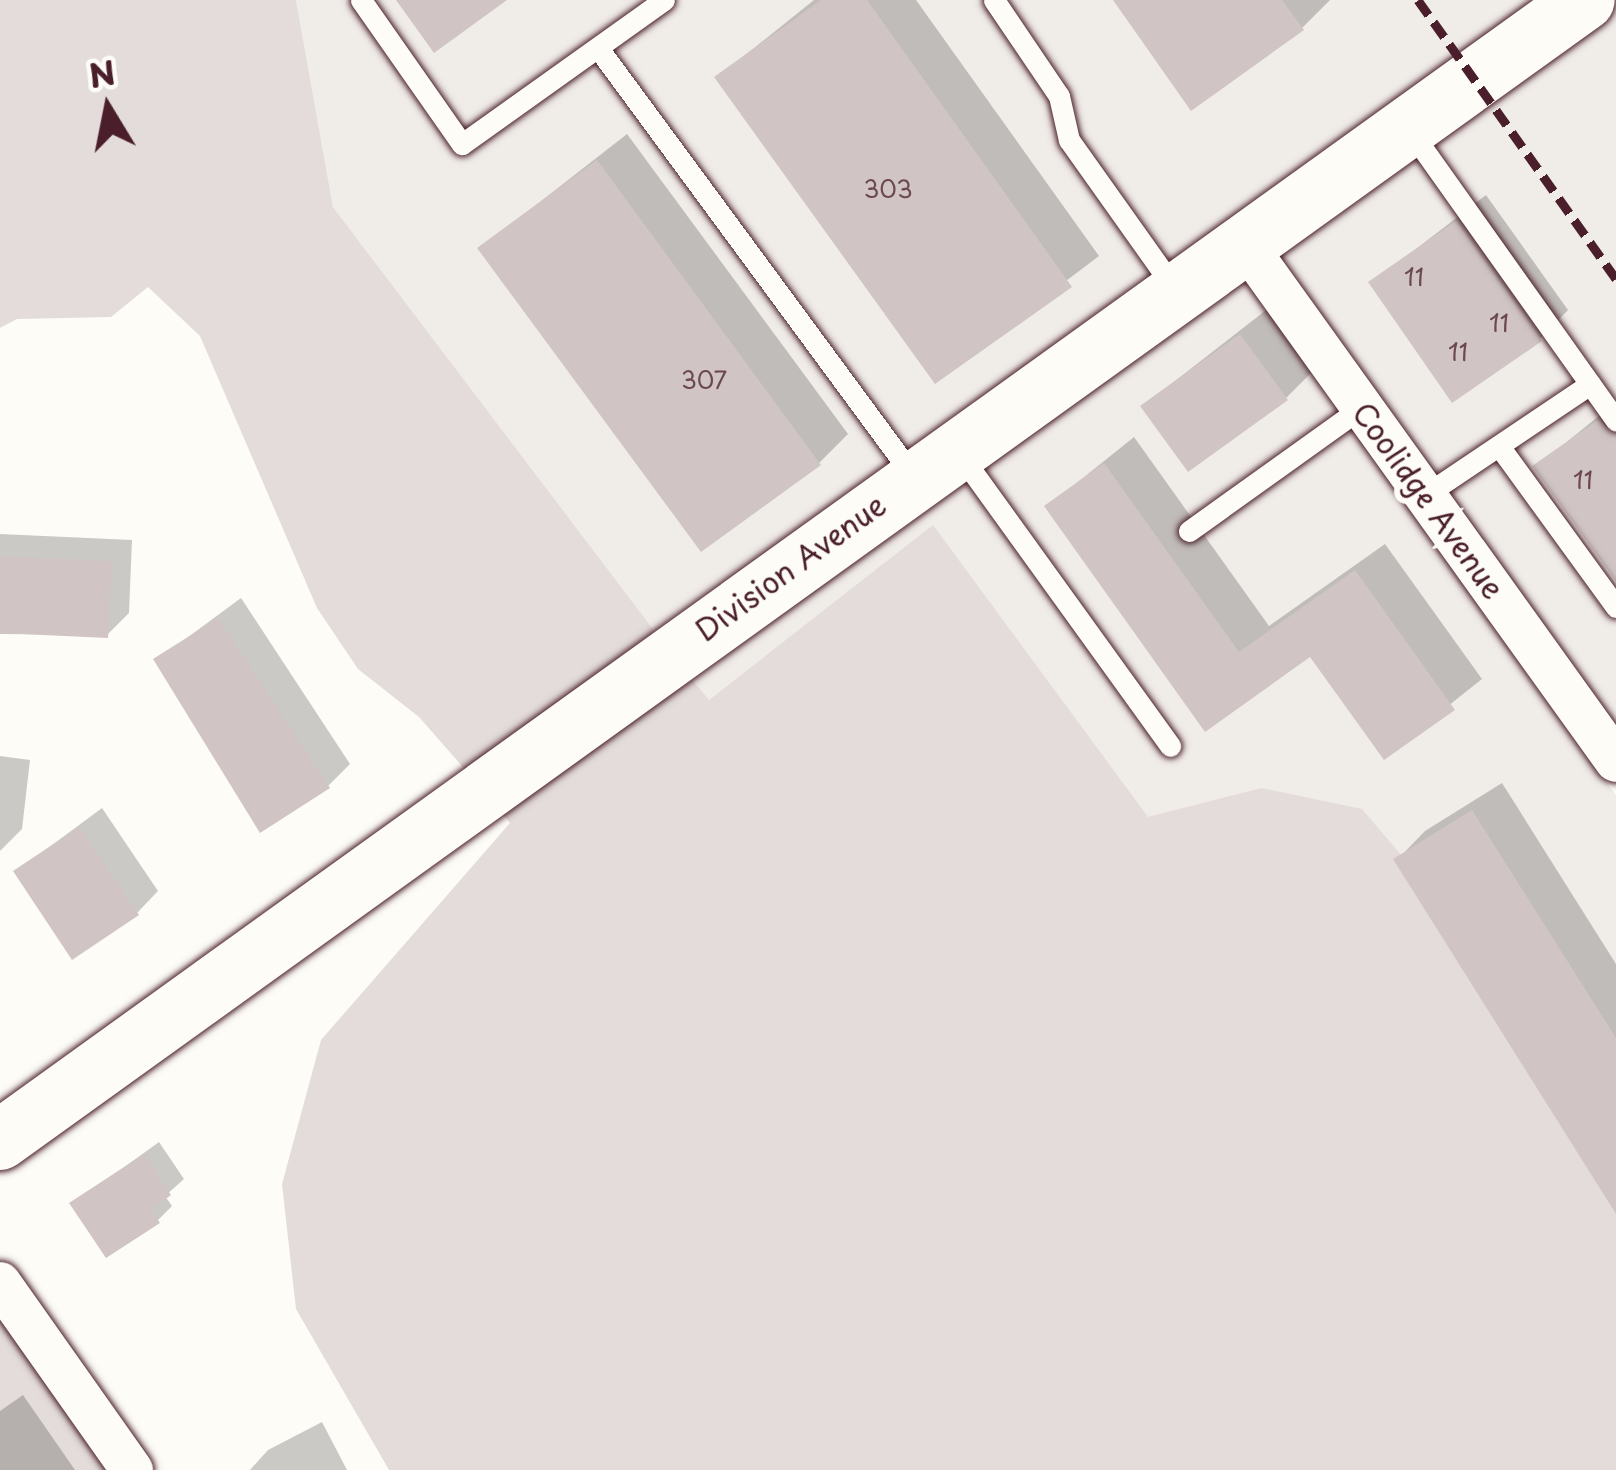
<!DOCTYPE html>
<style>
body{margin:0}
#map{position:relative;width:1616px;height:1470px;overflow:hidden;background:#fdfcf7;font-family:"Playpen Sans",sans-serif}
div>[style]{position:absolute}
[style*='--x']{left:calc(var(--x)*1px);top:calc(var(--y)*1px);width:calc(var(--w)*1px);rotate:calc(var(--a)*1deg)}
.built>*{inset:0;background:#f0ece8}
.green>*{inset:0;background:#e3dcda}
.shadow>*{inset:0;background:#0003}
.building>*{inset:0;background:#d0c5c4}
.roads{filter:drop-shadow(0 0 3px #4a1f2b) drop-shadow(0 0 3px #4a1f2b)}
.lane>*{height:21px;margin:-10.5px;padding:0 10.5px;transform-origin:10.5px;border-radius:10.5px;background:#fdfcf7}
.street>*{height:42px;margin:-21px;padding:0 21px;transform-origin:21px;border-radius:21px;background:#fdfcf7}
.secondary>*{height:60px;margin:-30px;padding:0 30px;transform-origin:30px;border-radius:30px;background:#fdfcf7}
.rail>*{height:9px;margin-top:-4.5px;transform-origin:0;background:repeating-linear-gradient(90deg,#4a1f2b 0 18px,transparent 0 27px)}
span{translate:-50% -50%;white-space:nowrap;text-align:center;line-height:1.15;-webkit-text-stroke:12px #fdfcf7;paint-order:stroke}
.number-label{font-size:24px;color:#6c4851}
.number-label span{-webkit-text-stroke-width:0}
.street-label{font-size:30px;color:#4a1f2b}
.north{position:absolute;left:48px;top:48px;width:120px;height:120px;-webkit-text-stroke:9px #fdfcf7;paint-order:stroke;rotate:350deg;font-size:33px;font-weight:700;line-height:48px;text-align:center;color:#4a1f2b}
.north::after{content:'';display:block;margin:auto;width:42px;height:54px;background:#4a1f2b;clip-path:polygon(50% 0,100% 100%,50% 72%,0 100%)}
</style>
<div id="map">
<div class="built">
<i style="clip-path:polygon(296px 0,1547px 0,659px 637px,333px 207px)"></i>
<i style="clip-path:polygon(1616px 4px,1616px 727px,1270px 245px)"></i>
<i style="clip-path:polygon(1239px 268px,1616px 795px,1616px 1071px,1261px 788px,1148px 818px,933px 526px,708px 701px,684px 670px)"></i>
</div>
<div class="green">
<i style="clip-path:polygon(0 0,296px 0,333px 207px,659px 637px,469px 774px,419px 717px,358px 669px,317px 608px,200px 336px,148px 287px,111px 317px,17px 319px,0 328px)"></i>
<i style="clip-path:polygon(933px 525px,1148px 817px,1261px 788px,1362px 809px,1430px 889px,1616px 1071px,1616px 1470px,389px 1470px,296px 1309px,282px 1184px,321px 1040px,510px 823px,496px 806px,684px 670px,709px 700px)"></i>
<i style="clip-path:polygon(0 1317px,108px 1470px,0 1470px)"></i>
</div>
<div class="shadow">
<i style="clip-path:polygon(814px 0,916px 0,1099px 256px,935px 380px,718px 77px)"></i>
<i style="clip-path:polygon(1116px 0,1330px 0,1302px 28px)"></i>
<i style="clip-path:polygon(627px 134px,848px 434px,819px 463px,481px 248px)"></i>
<i style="clip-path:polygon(1486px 195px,1568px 310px,1540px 339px,1372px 283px)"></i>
<i style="clip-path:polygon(1270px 307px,1315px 369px,1286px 398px,1143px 406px)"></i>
<i style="clip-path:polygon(1616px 402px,1616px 579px,1536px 467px)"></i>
<i style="clip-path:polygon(1134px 437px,1269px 626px,1385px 544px,1482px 679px,1385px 756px,1311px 653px,1205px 728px,1048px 506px)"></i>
<i style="clip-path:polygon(0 534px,132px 540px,129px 613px,107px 635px,0 634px)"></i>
<i style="clip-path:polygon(241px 598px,350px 764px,328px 786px,157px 660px)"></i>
<i style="clip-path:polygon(0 756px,30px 760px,22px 829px,0 851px)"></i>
<i style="clip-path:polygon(1502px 783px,1616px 964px,1616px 1188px,1397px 860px,1425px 831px)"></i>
<i style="clip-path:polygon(102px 808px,158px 891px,137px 913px,17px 871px)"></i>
<i style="clip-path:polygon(159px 1142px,184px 1179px,165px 1196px,172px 1206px,158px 1220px,73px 1204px)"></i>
<i style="clip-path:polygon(23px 1395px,75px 1470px,0 1470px,0 1411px)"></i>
<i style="clip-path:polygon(322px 1422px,347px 1470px,250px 1470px,268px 1450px)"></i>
</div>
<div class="building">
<i style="clip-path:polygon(396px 0,507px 0,434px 53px)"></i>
<i style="clip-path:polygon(821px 0,867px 0,1072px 287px,935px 384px,714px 77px)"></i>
<i style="clip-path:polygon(1113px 0,1282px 0,1304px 30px,1191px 111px)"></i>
<i style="clip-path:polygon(597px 160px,821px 465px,701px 552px,477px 248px)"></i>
<i style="clip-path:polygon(1456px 221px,1542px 341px,1452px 403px,1368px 282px)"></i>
<i style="clip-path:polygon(1240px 334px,1288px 400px,1188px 472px,1140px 406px)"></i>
<i style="clip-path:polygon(1598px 420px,1616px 435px,1616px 581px,1532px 466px)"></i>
<i style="clip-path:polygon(1104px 463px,1239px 652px,1355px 570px,1455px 710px,1384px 760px,1310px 657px,1205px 732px,1044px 506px)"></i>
<i style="clip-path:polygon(0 556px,112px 561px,108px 638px,0 633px)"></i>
<i style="clip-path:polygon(218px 618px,330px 788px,260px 833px,153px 659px)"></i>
<i style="clip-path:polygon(1472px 810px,1616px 1038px,1616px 1214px,1393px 859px)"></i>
<i style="clip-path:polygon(79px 827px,139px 915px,72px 960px,13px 871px)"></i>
<i style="clip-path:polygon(144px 1154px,171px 1195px,151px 1210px,160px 1223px,106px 1258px,69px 1203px)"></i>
</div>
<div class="roads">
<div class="lane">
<i style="--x:361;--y:0;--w:176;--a:55"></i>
<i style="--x:462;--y:144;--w:248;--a:-35.5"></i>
<i style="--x:994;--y:0;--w:116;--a:55.9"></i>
<i style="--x:1059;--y:96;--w:45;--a:77.2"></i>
<i style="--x:1069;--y:140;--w:181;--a:54.6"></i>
<i style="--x:598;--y:48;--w:533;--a:53.62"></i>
<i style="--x:1411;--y:132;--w:354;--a:54.6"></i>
<i style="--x:1499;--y:446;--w:199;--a:54"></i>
<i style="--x:959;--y:453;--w:361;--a:54.2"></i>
<i style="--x:1425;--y:495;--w:199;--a:-33.9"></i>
<i style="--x:1189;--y:531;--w:213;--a:-35.6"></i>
</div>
<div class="street">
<i style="--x:1242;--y:240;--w:641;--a:54.33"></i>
<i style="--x:0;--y:1283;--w:229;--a:54.8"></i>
</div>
<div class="secondary">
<i style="--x:0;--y:1140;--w:1952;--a:-35.73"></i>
</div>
</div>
<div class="rail">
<i style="--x:1418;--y:0;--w:342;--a:54.6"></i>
</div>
<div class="number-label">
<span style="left:888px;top:189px">303</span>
<span style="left:1414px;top:277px">11</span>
<span style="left:1499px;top:323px">11</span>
<span style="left:1458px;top:352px">11</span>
<span style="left:704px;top:380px">307</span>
<span style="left:1583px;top:480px">11</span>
</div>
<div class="street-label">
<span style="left:1429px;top:500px;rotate:54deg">Coolidge Avenue</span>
<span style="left:790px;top:567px;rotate:-36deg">Division Avenue</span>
</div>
<div class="north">N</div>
</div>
